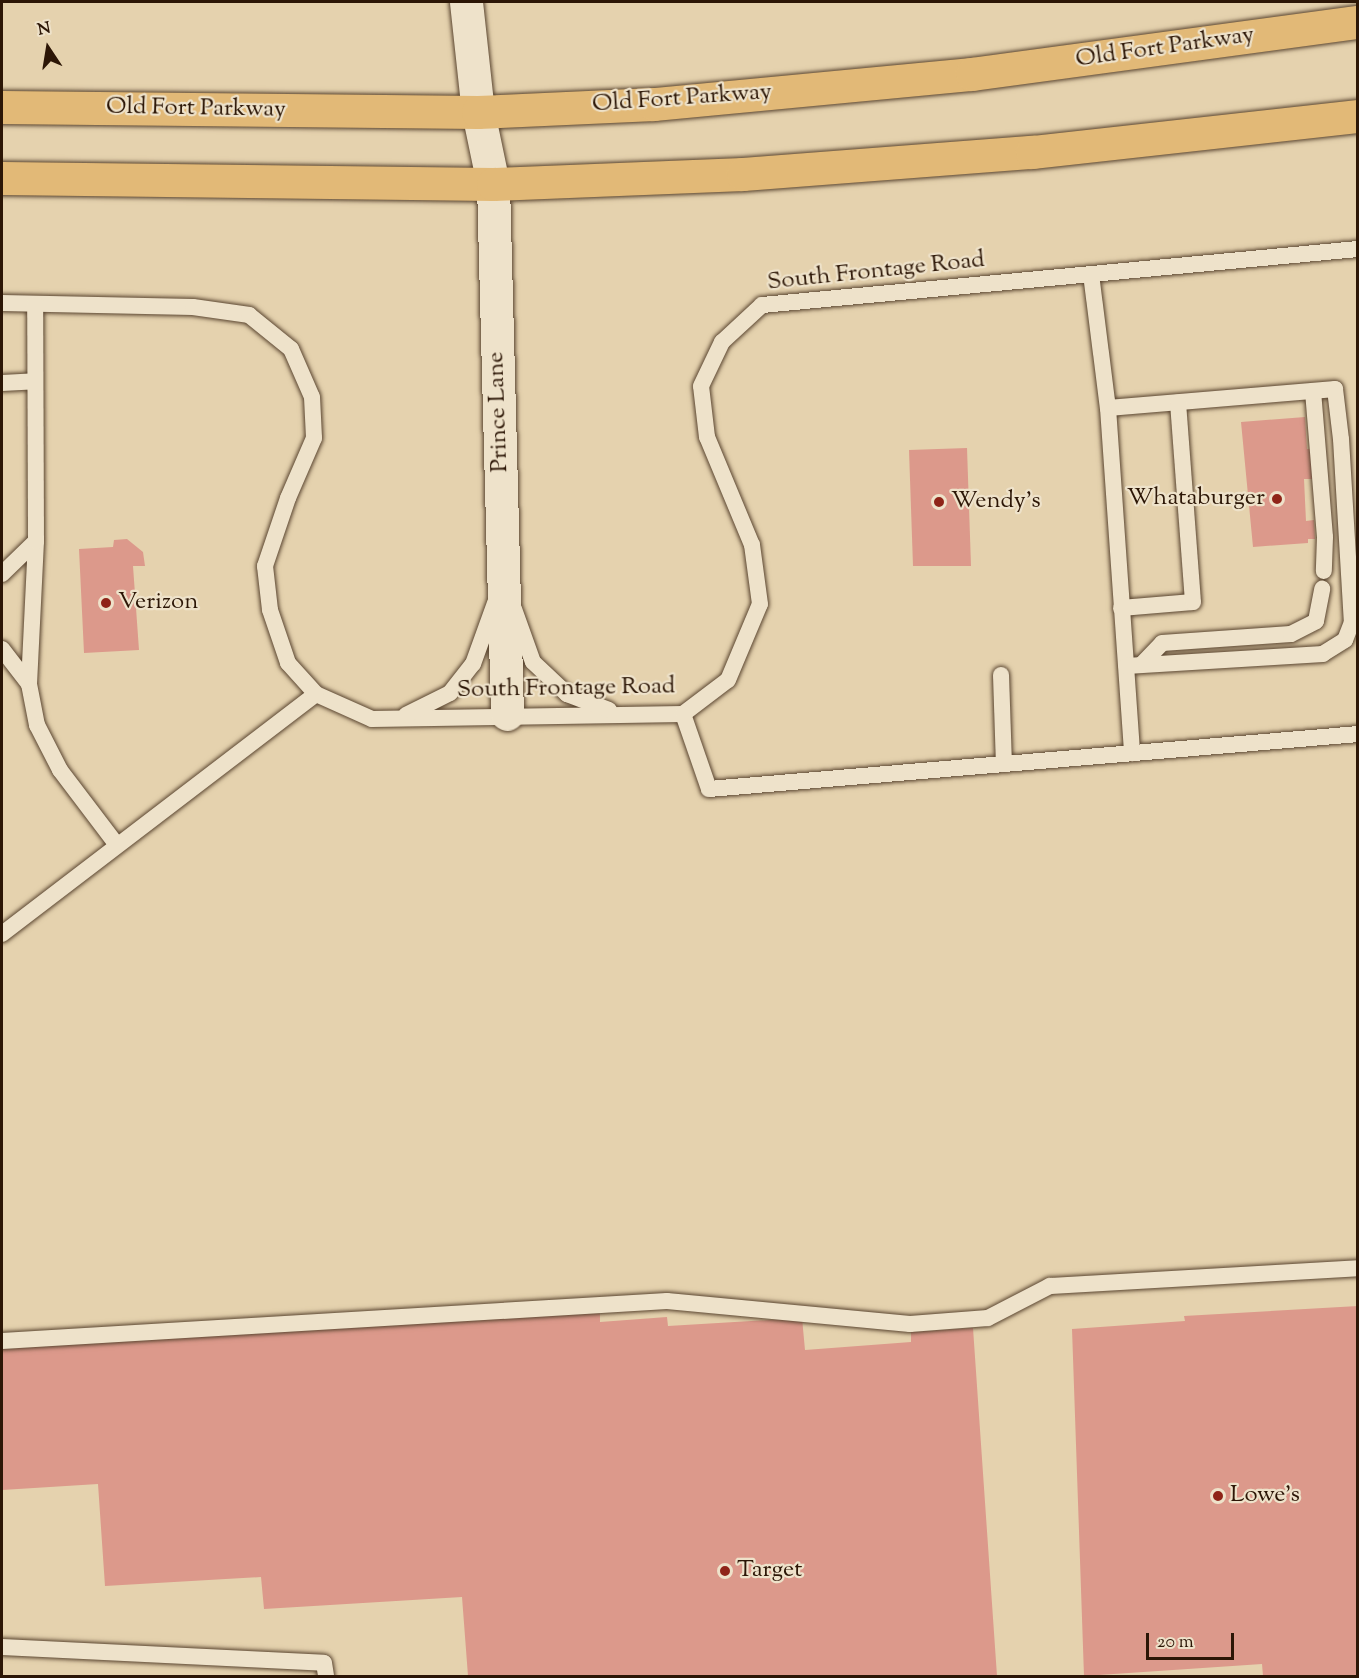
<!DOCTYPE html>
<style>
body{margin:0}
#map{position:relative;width:1359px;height:1678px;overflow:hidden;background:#e5d2ae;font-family:"Sorts Mill Goudy",serif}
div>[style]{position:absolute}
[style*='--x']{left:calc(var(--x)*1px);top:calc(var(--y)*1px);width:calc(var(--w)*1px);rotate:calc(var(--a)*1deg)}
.building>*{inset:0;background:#dc998b}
.roads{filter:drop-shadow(0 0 2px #5a4530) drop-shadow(0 0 2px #5a4530)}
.service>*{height:16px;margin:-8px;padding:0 8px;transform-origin:8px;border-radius:8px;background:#eee2ca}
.minor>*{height:33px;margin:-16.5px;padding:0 16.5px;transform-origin:16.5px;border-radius:16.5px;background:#eee2ca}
.primary>*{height:33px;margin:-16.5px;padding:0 16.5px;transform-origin:16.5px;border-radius:16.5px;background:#e2b977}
.dots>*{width:16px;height:16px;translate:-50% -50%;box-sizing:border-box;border:3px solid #eee2ca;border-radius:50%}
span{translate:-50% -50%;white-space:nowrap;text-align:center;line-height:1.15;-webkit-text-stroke:4.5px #eee2ca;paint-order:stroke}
.street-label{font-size:24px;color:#2c1606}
.poi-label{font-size:24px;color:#2c1606}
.right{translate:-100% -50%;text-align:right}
.left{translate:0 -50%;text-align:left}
.frame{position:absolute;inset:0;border:3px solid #2c1606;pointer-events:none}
.north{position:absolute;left:18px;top:18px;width:60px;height:60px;-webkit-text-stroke:4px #eee2ca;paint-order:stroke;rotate:348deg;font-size:16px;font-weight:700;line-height:24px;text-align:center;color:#2c1606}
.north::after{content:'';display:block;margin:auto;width:21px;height:27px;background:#2c1606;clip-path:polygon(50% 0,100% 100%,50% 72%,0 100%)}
.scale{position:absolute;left:1146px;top:1633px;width:88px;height:27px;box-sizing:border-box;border:3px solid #2c1606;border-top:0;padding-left:8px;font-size:18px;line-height:21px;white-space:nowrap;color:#2c1606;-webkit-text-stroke:4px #eee2ca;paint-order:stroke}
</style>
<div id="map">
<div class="building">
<i style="clip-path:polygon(1305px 417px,1307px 449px,1313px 449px,1316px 479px,1304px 479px,1306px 521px,1314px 520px,1315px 539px,1308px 539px,1308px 543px,1253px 547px,1241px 422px)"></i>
<i style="clip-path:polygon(967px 448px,971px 566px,913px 566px,909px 450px)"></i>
<i style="clip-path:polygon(127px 539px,143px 552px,145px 566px,133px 566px,139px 650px,84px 653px,79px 549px,113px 547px,114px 540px)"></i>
<i style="clip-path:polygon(1358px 1306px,1358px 1676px,1263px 1676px,1262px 1664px,1084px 1676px,1072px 1329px,1185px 1321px,1184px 1316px)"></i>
<i style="clip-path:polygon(600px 1310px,600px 1322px,667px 1317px,668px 1326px,802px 1318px,805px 1350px,911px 1342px,911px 1332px,973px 1328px,997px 1676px,468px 1676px,462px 1597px,264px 1609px,261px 1577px,105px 1586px,98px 1484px,2px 1490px,2px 1349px)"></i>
</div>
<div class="roads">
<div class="service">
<i style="--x:1091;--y:274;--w:135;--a:82.8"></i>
<i style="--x:1108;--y:408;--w:346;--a:86"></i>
<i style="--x:2;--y:303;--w:191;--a:1.2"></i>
<i style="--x:193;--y:307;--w:57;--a:8.1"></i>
<i style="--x:249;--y:315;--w:54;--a:39"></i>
<i style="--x:291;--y:349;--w:52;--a:66.4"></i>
<i style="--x:312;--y:397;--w:41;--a:87.2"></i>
<i style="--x:314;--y:438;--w:65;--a:113.4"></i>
<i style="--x:288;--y:498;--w:72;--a:108.7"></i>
<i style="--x:265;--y:566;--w:44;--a:83.5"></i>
<i style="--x:270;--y:610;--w:56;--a:71.2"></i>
<i style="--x:288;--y:663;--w:42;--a:47.9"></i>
<i style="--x:316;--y:694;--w:61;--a:24.1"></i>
<i style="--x:372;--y:719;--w:311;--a:-0.9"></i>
<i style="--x:683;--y:714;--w:56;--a:-37.1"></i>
<i style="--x:728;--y:680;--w:82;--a:-67.2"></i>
<i style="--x:760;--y:604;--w:60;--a:-97.7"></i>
<i style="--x:752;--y:545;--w:117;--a:-112.6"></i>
<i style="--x:707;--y:437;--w:51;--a:-96.7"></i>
<i style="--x:701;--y:386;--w:49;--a:-64.5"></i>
<i style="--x:722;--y:342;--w:54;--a:-42.8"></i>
<i style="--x:762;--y:305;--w:599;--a:-5.37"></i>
<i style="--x:2;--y:383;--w:33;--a:-3"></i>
<i style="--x:1313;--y:391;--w:146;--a:85.3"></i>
<i style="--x:1325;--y:537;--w:34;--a:92"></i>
<i style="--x:1108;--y:408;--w:228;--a:-4.8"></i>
<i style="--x:1335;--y:389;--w:50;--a:83.2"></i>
<i style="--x:1341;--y:439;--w:183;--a:86.6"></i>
<i style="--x:1352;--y:622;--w:19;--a:111"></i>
<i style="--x:1345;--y:640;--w:26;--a:148"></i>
<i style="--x:1323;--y:654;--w:197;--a:176.5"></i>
<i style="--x:36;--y:541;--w:143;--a:92.8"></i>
<i style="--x:29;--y:684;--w:42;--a:79"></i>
<i style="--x:37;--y:725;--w:51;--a:62.9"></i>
<i style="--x:60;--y:770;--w:94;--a:52.8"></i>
<i style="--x:2;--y:574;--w:47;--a:-44.1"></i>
<i style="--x:36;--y:541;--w:237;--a:-90.2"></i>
<i style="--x:1121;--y:608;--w:72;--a:-4.8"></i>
<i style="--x:1193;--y:602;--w:200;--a:-94.3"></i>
<i style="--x:514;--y:609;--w:56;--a:70.3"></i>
<i style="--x:533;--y:662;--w:47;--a:43.3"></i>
<i style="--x:567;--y:694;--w:45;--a:20.9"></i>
<i style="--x:2;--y:649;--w:44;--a:52.4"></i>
<i style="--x:1142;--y:664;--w:29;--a:-46"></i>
<i style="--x:1162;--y:643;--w:129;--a:-4"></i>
<i style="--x:1291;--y:634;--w:28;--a:-27"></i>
<i style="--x:1316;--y:621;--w:33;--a:-79"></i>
<i style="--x:1001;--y:675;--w:89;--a:88.1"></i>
<i style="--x:683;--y:714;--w:79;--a:70.9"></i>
<i style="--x:709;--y:789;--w:651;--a:-4.84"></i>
<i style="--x:406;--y:715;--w:49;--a:-26.6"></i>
<i style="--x:450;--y:693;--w:37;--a:-52"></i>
<i style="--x:473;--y:664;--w:65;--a:-70.2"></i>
<i style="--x:2;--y:934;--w:395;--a:-37.4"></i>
<i style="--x:2;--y:1341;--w:666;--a:-3.44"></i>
<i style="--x:667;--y:1301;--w:244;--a:5.4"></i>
<i style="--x:910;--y:1324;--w:78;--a:-4.4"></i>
<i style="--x:988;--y:1318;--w:70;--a:-27.3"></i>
<i style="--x:1050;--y:1286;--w:309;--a:-3.3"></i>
<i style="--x:2;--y:1647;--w:322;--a:2.8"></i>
<i style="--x:324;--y:1663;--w:13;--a:81"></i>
</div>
<div class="minor">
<i style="--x:466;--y:2;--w:111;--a:83.8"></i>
<i style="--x:478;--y:112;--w:74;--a:78.2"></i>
<i style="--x:493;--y:184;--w:530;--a:88.49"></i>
</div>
<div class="primary">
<i style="--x:2;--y:107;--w:476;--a:0.6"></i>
<i style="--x:478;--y:112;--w:176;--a:-2.6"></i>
<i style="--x:654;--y:104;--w:319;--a:-5.4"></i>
<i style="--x:972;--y:74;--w:389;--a:-7.7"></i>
<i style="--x:2;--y:178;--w:491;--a:0.7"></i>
<i style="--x:493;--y:184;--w:250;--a:-2.3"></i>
<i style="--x:743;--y:174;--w:290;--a:-4.4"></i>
<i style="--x:1032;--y:152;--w:328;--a:-6.3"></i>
</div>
</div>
<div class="dots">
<i style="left:1277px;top:499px;background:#8f2418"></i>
<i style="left:939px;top:502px;background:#8f2418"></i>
<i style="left:106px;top:603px;background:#8f2418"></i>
<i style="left:1218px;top:1496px;background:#8f2418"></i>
<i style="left:725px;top:1571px;background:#8f2418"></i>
</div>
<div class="street-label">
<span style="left:1165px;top:48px;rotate:-8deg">Old Fort Parkway</span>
<span style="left:682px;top:99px;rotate:-4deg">Old Fort Parkway</span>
<span style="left:196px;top:109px;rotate:1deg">Old Fort Parkway</span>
<span style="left:876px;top:272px;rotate:-6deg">South Frontage Road</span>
<span style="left:499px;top:412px;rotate:-92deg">Prince Lane</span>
<span style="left:566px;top:689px;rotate:-1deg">South Frontage Road</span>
</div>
<div class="poi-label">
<span class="right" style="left:1265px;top:499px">Whataburger</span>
<span class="left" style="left:951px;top:502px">Wendy's</span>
<span class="left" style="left:118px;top:603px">Verizon</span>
<span class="left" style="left:1230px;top:1496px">Lowe's</span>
<span class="left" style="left:737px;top:1571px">Target</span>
</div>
<div class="frame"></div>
<div class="north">N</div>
<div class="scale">20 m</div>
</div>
